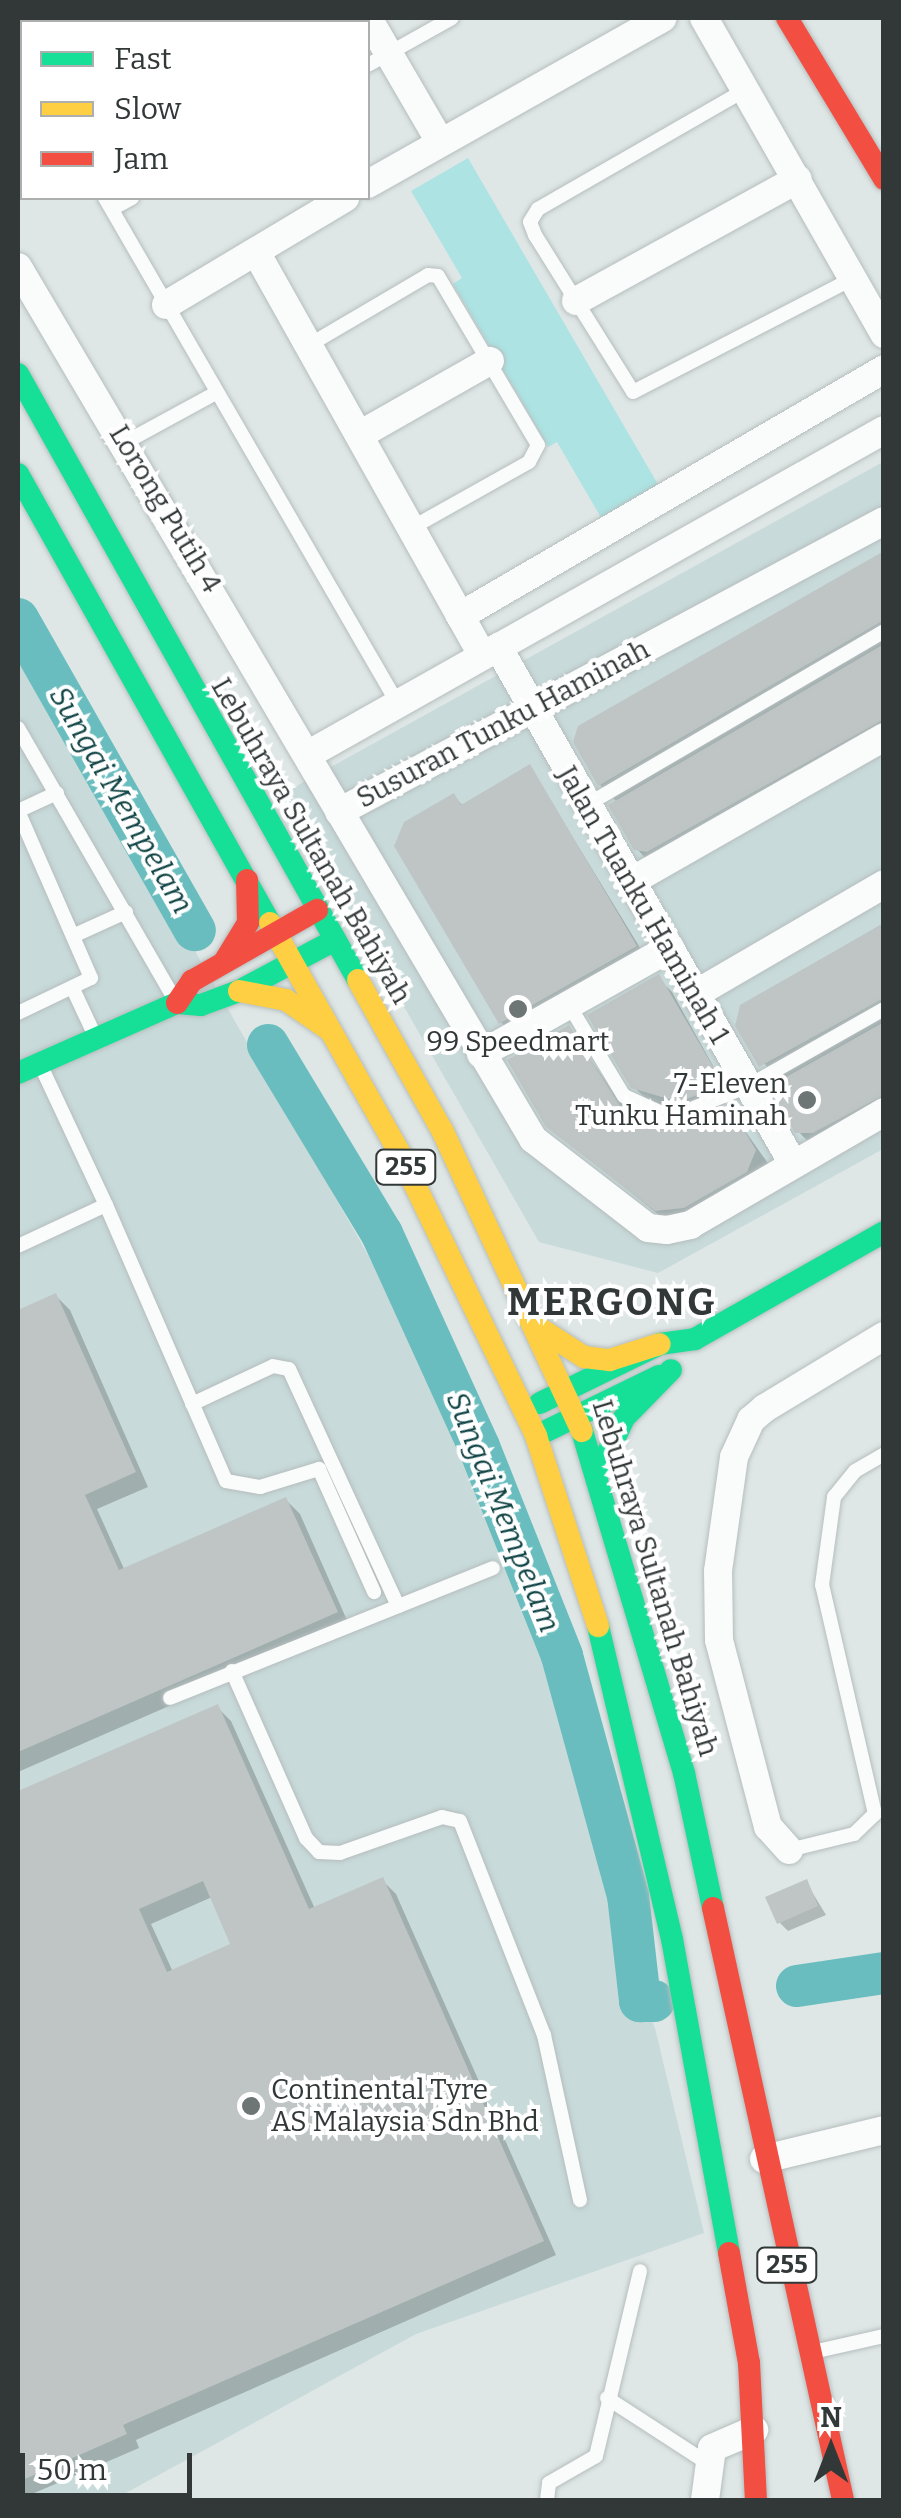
<!DOCTYPE html>
<style>
body{margin:0}
#map{position:relative;width:901px;height:2518px;overflow:hidden;background:#dee6e6;font-family:Bitter,serif}
div>[style]{position:absolute}
[style*='--x']{left:calc(var(--x)*1px);top:calc(var(--y)*1px);width:calc(var(--w)*1px);rotate:calc(var(--a)*1deg)}
.built>*{inset:0;background:#c8dada}
.green>*{inset:0;background:#ade3e3}
.shadow>*{inset:0;background:#0003}
.river>*{height:42px;margin:-21px;padding:0 21px;transform-origin:21px;border-radius:21px;background:#6abdbe}
.building>*{inset:0;background:#bfc5c5}
.roads{filter:drop-shadow(0 0 2px #b6bdbd) drop-shadow(0 0 2px #b6bdbd)}
.lane>*{height:14px;margin:-7px;padding:0 7px;transform-origin:7px;border-radius:7px;background:#fafbfb}
.street>*{height:28px;margin:-14px;padding:0 14px;transform-origin:14px;border-radius:14px;background:#fafbfb}
.fast>*{height:22px;margin:-11px;padding:0 11px;transform-origin:11px;border-radius:11px;background:#16e098}
.slow>*{height:22px;margin:-11px;padding:0 11px;transform-origin:11px;border-radius:11px;background:#ffcf43}
.jam>*{height:22px;margin:-11px;padding:0 11px;transform-origin:11px;border-radius:11px;background:#f24e42}
.dots>*{width:28px;height:28px;translate:-50% -50%;box-sizing:border-box;border:5px solid #fff;border-radius:50%}
span{translate:-50% -50%;white-space:nowrap;text-align:center;line-height:1.15;-webkit-text-stroke:8px #fff;paint-order:stroke}
.shield-label span{padding:2px 8px;background:#fff;border:2px solid;border-radius:8px;-webkit-text-stroke-width:0}
.shield-label{font-size:25px;color:#323838;font-weight:700}
.street-label{font-size:28px;color:#323838}
.poi-label{font-size:28px;color:#323838}
.right{translate:-100% -50%;text-align:right}
.left{translate:0 -50%;text-align:left}
.water-label{font-size:30px;color:#114445;font-style:italic}
.district-label{font-size:38px;color:#323838;font-weight:700;letter-spacing:2.5px}
.frame{position:absolute;inset:0;border:20px solid #323838;pointer-events:none}
.legend{position:absolute;left:20px;top:20px;width:350px;height:180px;box-sizing:border-box;background:#fff;border:2px solid #adafaf;margin:0;padding:12px 18px;list-style:none;font-size:30px;color:#323838}
.legend li{display:flex;align-items:center;gap:20px;height:50px}
.legend b{width:50px;border:2px solid #adafaf}
.north{position:absolute;left:781px;top:2398px;width:100px;height:100px;-webkit-text-stroke:8px #fff;paint-order:stroke;rotate:0deg;font-size:28px;font-weight:700;line-height:40px;text-align:center;color:#323838}
.north::after{content:'';display:block;margin:auto;width:35px;height:45px;background:#323838;clip-path:polygon(50% 0,100% 100%,50% 72%,0 100%)}
.scale{position:absolute;left:20px;top:2453px;width:172px;height:45px;box-sizing:border-box;border:5px solid #323838;border-top:0;padding-left:12px;font-size:30px;line-height:35px;white-space:nowrap;color:#323838;-webkit-text-stroke:8px #fff;paint-order:stroke}
</style>
<div id="map">
<div class="built">
<i style="clip-path:polygon(883px 462px,883px 1149px,658px 1273px,539px 1242px,282px 794px)"></i>
<i style="clip-path:polygon(18px 640px,372px 1262px,502px 1546px,558px 1700px,627px 1966px,655px 2028px,704px 2233px,416px 2334px,113px 2500px,18px 2500px)"></i>
</div>
<div class="green">
<i style="clip-path:polygon(468px 158px,663px 493px,606px 526px,557px 442px,548px 447px,453px 284px,462px 278px,411px 191px)"></i>
</div>
<div class="shadow">
<i style="clip-path:polygon(884px 553px,884px 747px,655px 868px,636px 848px,617px 802px,600px 785px)"></i>
<i style="clip-path:polygon(530px 767px,645px 956px,510px 1032px,501px 1022px,454px 796px,463px 806px)"></i>
<i style="clip-path:polygon(884px 923px,884px 1122px,817px 1151px,798px 1131px,779px 1084px,738px 1025px,742px 1006px)"></i>
<i style="clip-path:polygon(658px 978px,672px 992px,732px 1100px,695px 1115px,648px 1101px,633px 1086px)"></i>
<i style="clip-path:polygon(568px 1028px,627px 1111px,658px 1125px,681px 1126px,729px 1108px,772px 1169px,674px 1227px,548px 1126px)"></i>
<i style="clip-path:polygon(56px 1296px,70px 1310px,148px 1487px,97px 1509px,125px 1571px,286px 1500px,300px 1514px,350px 1627px,18px 1772px,18px 1313px)"></i>
<i style="clip-path:polygon(evenodd,217px 1707px,231px 1721px,315px 1909px,382px 1880px,396px 1894px,556px 2255px,136px 2440px,139px 2448px,18px 2500px,18px 1794px,217px 1707px,212px 1897px,234px 1945px,173px 1972px,151px 1924px,212px 1897px)"></i>
<i style="clip-path:polygon(806px 1882px,826px 1915px,788px 1931px,779px 1922px)"></i>
</div>
<div class="river">
<i style="--x:18;--y:619;--w:358;--a:60.4"></i>
<i style="--x:268;--y:1045;--w:221;--a:58.9"></i>
<i style="--x:382;--y:1234;--w:234;--a:65.5"></i>
<i style="--x:479;--y:1447;--w:225;--a:68.3"></i>
<i style="--x:562;--y:1656;--w:248;--a:74.6"></i>
<i style="--x:628;--y:1895;--w:107;--a:83.5"></i>
<i style="--x:640;--y:2001;--w:14;--a:0"></i>
<i style="--x:797;--y:1986;--w:88;--a:-8.5"></i>
</div>
<div class="building">
<i style="clip-path:polygon(884px 551px,884px 620px,598px 786px,573px 742px,578px 726px)"></i>
<i style="clip-path:polygon(884px 644px,884px 719px,647px 852px,634px 850px,608px 805px)"></i>
<i style="clip-path:polygon(530px 764px,637px 946px,499px 1024px,394px 846px,404px 822px,454px 793px,461px 805px)"></i>
<i style="clip-path:polygon(884px 923px,884px 998px,759px 1067px,735px 1026px,740px 1005px)"></i>
<i style="clip-path:polygon(659px 974px,719px 1077px,718px 1087px,679px 1102px,631px 1088px,587px 1015px)"></i>
<i style="clip-path:polygon(884px 1022px,884px 1095px,813px 1133px,795px 1133px,770px 1086px)"></i>
<i style="clip-path:polygon(569px 1025px,620px 1106px,658px 1123px,681px 1124px,729px 1105px,756px 1150px,747px 1172px,684px 1208px,655px 1211px,546px 1127px,507px 1060px)"></i>
<i style="clip-path:polygon(56px 1293px,136px 1472px,85px 1495px,119px 1570px,286px 1497px,338px 1612px,18px 1752px,18px 1310px)"></i>
<i style="clip-path:polygon(evenodd,218px 1704px,309px 1909px,383px 1877px,544px 2241px,123px 2425px,127px 2434px,18px 2482px,18px 1791px,218px 1704px,203px 1881px,230px 1944px,167px 1972px,139px 1909px,203px 1881px)"></i>
<i style="clip-path:polygon(807px 1879px,818px 1906px,777px 1924px,765px 1897px)"></i>
</div>
<div class="roads">
<div class="lane">
<i style="--x:368;--y:65;--w:96;--a:-29.2"></i>
<i style="--x:745;--y:90;--w:239;--a:150.1"></i>
<i style="--x:538;--y:209;--w:15;--a:122"></i>
<i style="--x:530;--y:222;--w:14;--a:69"></i>
<i style="--x:535;--y:235;--w:185;--a:58"></i>
<i style="--x:633;--y:392;--w:249;--a:-27.3"></i>
<i style="--x:105;--y:198;--w:585;--a:59.93"></i>
<i style="--x:112;--y:209;--w:23;--a:-29"></i>
<i style="--x:311;--y:344;--w:136;--a:-30.5"></i>
<i style="--x:428;--y:275;--w:10;--a:6"></i>
<i style="--x:438;--y:276;--w:196;--a:59.4"></i>
<i style="--x:538;--y:445;--w:19;--a:118"></i>
<i style="--x:529;--y:462;--w:133;--a:150.7"></i>
<i style="--x:126;--y:442;--w:102;--a:-28.6"></i>
<i style="--x:18;--y:728;--w:314;--a:60"></i>
<i style="--x:585;--y:806;--w:346;--a:-30.3"></i>
<i style="--x:75;--y:935;--w:56;--a:-24.3"></i>
<i style="--x:73;--y:989;--w:54;--a:64.9"></i>
<i style="--x:569;--y:1005;--w:106;--a:58.9"></i>
<i style="--x:624;--y:1096;--w:42;--a:24.1"></i>
<i style="--x:662;--y:1113;--w:19;--a:0"></i>
<i style="--x:681;--y:1113;--w:72;--a:-21.9"></i>
<i style="--x:748;--y:1086;--w:156;--a:-29.5"></i>
<i style="--x:18;--y:1013;--w:81;--a:-25.6"></i>
<i style="--x:91;--y:978;--w:182;--a:-113.6"></i>
<i style="--x:18;--y:811;--w:43;--a:-24.8"></i>
<i style="--x:106;--y:1205;--w:301;--a:66.5"></i>
<i style="--x:226;--y:1481;--w:35;--a:10"></i>
<i style="--x:260;--y:1487;--w:62;--a:-17"></i>
<i style="--x:319;--y:1469;--w:135;--a:65.9"></i>
<i style="--x:18;--y:1246;--w:97;--a:-25"></i>
<i style="--x:106;--y:1205;--w:156;--a:-115.1"></i>
<i style="--x:192;--y:1404;--w:89;--a:-25.1"></i>
<i style="--x:273;--y:1366;--w:16;--a:11"></i>
<i style="--x:289;--y:1369;--w:261;--a:65.3"></i>
<i style="--x:232;--y:1671;--w:183;--a:66.1"></i>
<i style="--x:306;--y:1838;--w:19;--a:47"></i>
<i style="--x:319;--y:1852;--w:21;--a:3"></i>
<i style="--x:340;--y:1853;--w:108;--a:-19.4"></i>
<i style="--x:442;--y:1817;--w:18;--a:13"></i>
<i style="--x:460;--y:1821;--w:230;--a:68.6"></i>
<i style="--x:544;--y:2035;--w:169;--a:77.7"></i>
<i style="--x:170;--y:1698;--w:348;--a:-21.9"></i>
<i style="--x:789;--y:1850;--w:67;--a:-13.8"></i>
<i style="--x:854;--y:1834;--w:29;--a:-44"></i>
<i style="--x:875;--y:1814;--w:235;--a:-103"></i>
<i style="--x:822;--y:1585;--w:89;--a:-82.2"></i>
<i style="--x:834;--y:1497;--w:33;--a:-51"></i>
<i style="--x:855;--y:1471;--w:34;--a:-30"></i>
<i style="--x:813;--y:2352;--w:73;--a:-12.7"></i>
<i style="--x:607;--y:2398;--w:121;--a:32.9"></i>
<i style="--x:547;--y:2500;--w:17;--a:-83"></i>
<i style="--x:549;--y:2483;--w:54;--a:-29.9"></i>
<i style="--x:596;--y:2456;--w:190;--a:-76.6"></i>
</div>
<div class="street">
<i style="--x:126;--y:18;--w:5;--a:53"></i>
<i style="--x:368;--y:18;--w:141;--a:59.8"></i>
<i style="--x:704;--y:18;--w:364;--a:60.3"></i>
<i style="--x:245;--y:22;--w:10;--a:-24"></i>
<i style="--x:18;--y:154;--w:5;--a:-37"></i>
<i style="--x:368;--y:184;--w:338;--a:-29.4"></i>
<i style="--x:256;--y:252;--w:463;--a:60.7"></i>
<i style="--x:18;--y:267;--w:1013;--a:59.43"></i>
<i style="--x:533;--y:1139;--w:145;--a:37.7"></i>
<i style="--x:648;--y:1228;--w:19;--a:6"></i>
<i style="--x:667;--y:1230;--w:24;--a:-12"></i>
<i style="--x:690;--y:1225;--w:225;--a:-30.2"></i>
<i style="--x:576;--y:301;--w:253;--a:-28.8"></i>
<i style="--x:166;--y:305;--w:209;--a:-30.9"></i>
<i style="--x:363;--y:433;--w:146;--a:-29.6"></i>
<i style="--x:460;--y:616;--w:491;--a:-30.2"></i>
<i style="--x:498;--y:647;--w:593;--a:60.28"></i>
<i style="--x:309;--y:754;--w:660;--a:-29.4"></i>
<i style="--x:339;--y:812;--w:618;--a:-28.1"></i>
<i style="--x:630;--y:882;--w:292;--a:-29.7"></i>
<i style="--x:697;--y:993;--w:216;--a:-30.2"></i>
<i style="--x:481;--y:1054;--w:217;--a:-29.3"></i>
<i style="--x:789;--y:1850;--w:31;--a:-132"></i>
<i style="--x:768;--y:1827;--w:193;--a:-104.7"></i>
<i style="--x:719;--y:1640;--w:69;--a:-90.8"></i>
<i style="--x:718;--y:1571;--w:115;--a:-82"></i>
<i style="--x:734;--y:1457;--w:41;--a:-65.3"></i>
<i style="--x:751;--y:1420;--w:18;--a:-41"></i>
<i style="--x:765;--y:1408;--w:139;--a:-31.2"></i>
<i style="--x:764;--y:2159;--w:123;--a:-13.6"></i>
<i style="--x:705;--y:2500;--w:52;--a:-82.3"></i>
<i style="--x:712;--y:2448;--w:46;--a:-23.2"></i>
</div>
<div class="fast">
<i style="--x:18;--y:374;--w:695;--a:60.71"></i>
<i style="--x:18;--y:474;--w:515;--a:60.7"></i>
<i style="--x:18;--y:1073;--w:174;--a:-23.8"></i>
<i style="--x:177;--y:1003;--w:24;--a:5"></i>
<i style="--x:201;--y:1005;--w:40;--a:-20.2"></i>
<i style="--x:239;--y:991;--w:106;--a:-28"></i>
<i style="--x:540;--y:1403;--w:134;--a:-26.2"></i>
<i style="--x:660;--y:1344;--w:35;--a:-8"></i>
<i style="--x:695;--y:1339;--w:217;--a:-29.5"></i>
<i style="--x:582;--y:1431;--w:357;--a:73.4"></i>
<i style="--x:684;--y:1773;--w:138;--a:77.9"></i>
<i style="--x:536;--y:1436;--w:137;--a:-26"></i>
<i style="--x:597;--y:1476;--w:64;--a:-65"></i>
<i style="--x:624;--y:1418;--w:67;--a:-45.6"></i>
<i style="--x:598;--y:1626;--w:322;--a:76.7"></i>
<i style="--x:672;--y:1939;--w:319;--a:79.7"></i>
</div>
<div class="slow">
<i style="--x:270;--y:923;--w:263;--a:60.6"></i>
<i style="--x:399;--y:1152;--w:315;--a:64.2"></i>
<i style="--x:536;--y:1436;--w:200;--a:71.9"></i>
<i style="--x:358;--y:980;--w:172;--a:60.8"></i>
<i style="--x:442;--y:1130;--w:332;--a:65.1"></i>
<i style="--x:239;--y:991;--w:48;--a:10.8"></i>
<i style="--x:286;--y:1000;--w:51;--a:34.6"></i>
<i style="--x:539;--y:1328;--w:54;--a:32.8"></i>
<i style="--x:584;--y:1357;--w:26;--a:7"></i>
<i style="--x:610;--y:1360;--w:52;--a:-17.7"></i>
</div>
<div class="jam">
<i style="--x:787;--y:18;--w:188;--a:58.9"></i>
<i style="--x:224;--y:962;--w:46;--a:-58.4"></i>
<i style="--x:248;--y:923;--w:43;--a:-91.3"></i>
<i style="--x:177;--y:1003;--w:27;--a:-56"></i>
<i style="--x:192;--y:981;--w:144;--a:-29.6"></i>
<i style="--x:713;--y:1908;--w:606;--a:77.61"></i>
<i style="--x:729;--y:2253;--w:112;--a:79.7"></i>
<i style="--x:749;--y:2363;--w:137;--a:87.1"></i>
</div>
</div>
<div class="dots">
<i style="left:518px;top:1009px;background:#6e7575"></i>
<i style="left:807px;top:1100px;background:#6e7575"></i>
<i style="left:251px;top:2106px;background:#6e7575"></i>
</div>
<div class="shield-label">
<span style="left:406px;top:1167px">255</span>
<span style="left:787px;top:2265px">255</span>
</div>
<div class="street-label">
<span style="left:165px;top:509px;rotate:59deg">Lorong Putih 4</span>
<span style="left:503px;top:724px;rotate:-28deg">Susuran Tunku Haminah</span>
<span style="left:311px;top:841px;rotate:60deg">Lebuhraya Sultanah Bahiyah</span>
<span style="left:643px;top:905px;rotate:60deg">Jalan Tuanku Haminah 1</span>
<span style="left:655px;top:1578px;rotate:73deg">Lebuhraya Sultanah Bahiyah</span>
</div>
<div class="poi-label">
<span style="left:518px;top:1042px">99 Speedmart</span>
<span class="right" style="left:787px;top:1100px">7-Eleven<br>Tunku Haminah</span>
<span class="left" style="left:271px;top:2106px">Continental Tyre<br>AS Malaysia Sdn Bhd</span>
</div>
<div class="water-label">
<span style="left:121px;top:800px;rotate:60deg">Sungai Mempelam</span>
<span style="left:503px;top:1512px;rotate:68deg">Sungai Mempelam</span>
</div>
<div class="district-label">
<span style="left:612px;top:1303px">MERGONG</span>
</div>
<div class="frame"></div>
<ul class="legend">
<li><b style="height:12px;background:#16e098"></b>Fast</li>
<li><b style="height:12px;background:#ffcf43"></b>Slow</li>
<li><b style="height:12px;background:#f24e42"></b>Jam</li>
</ul>
<div class="north">N</div>
<div class="scale">50 m</div>
</div>
